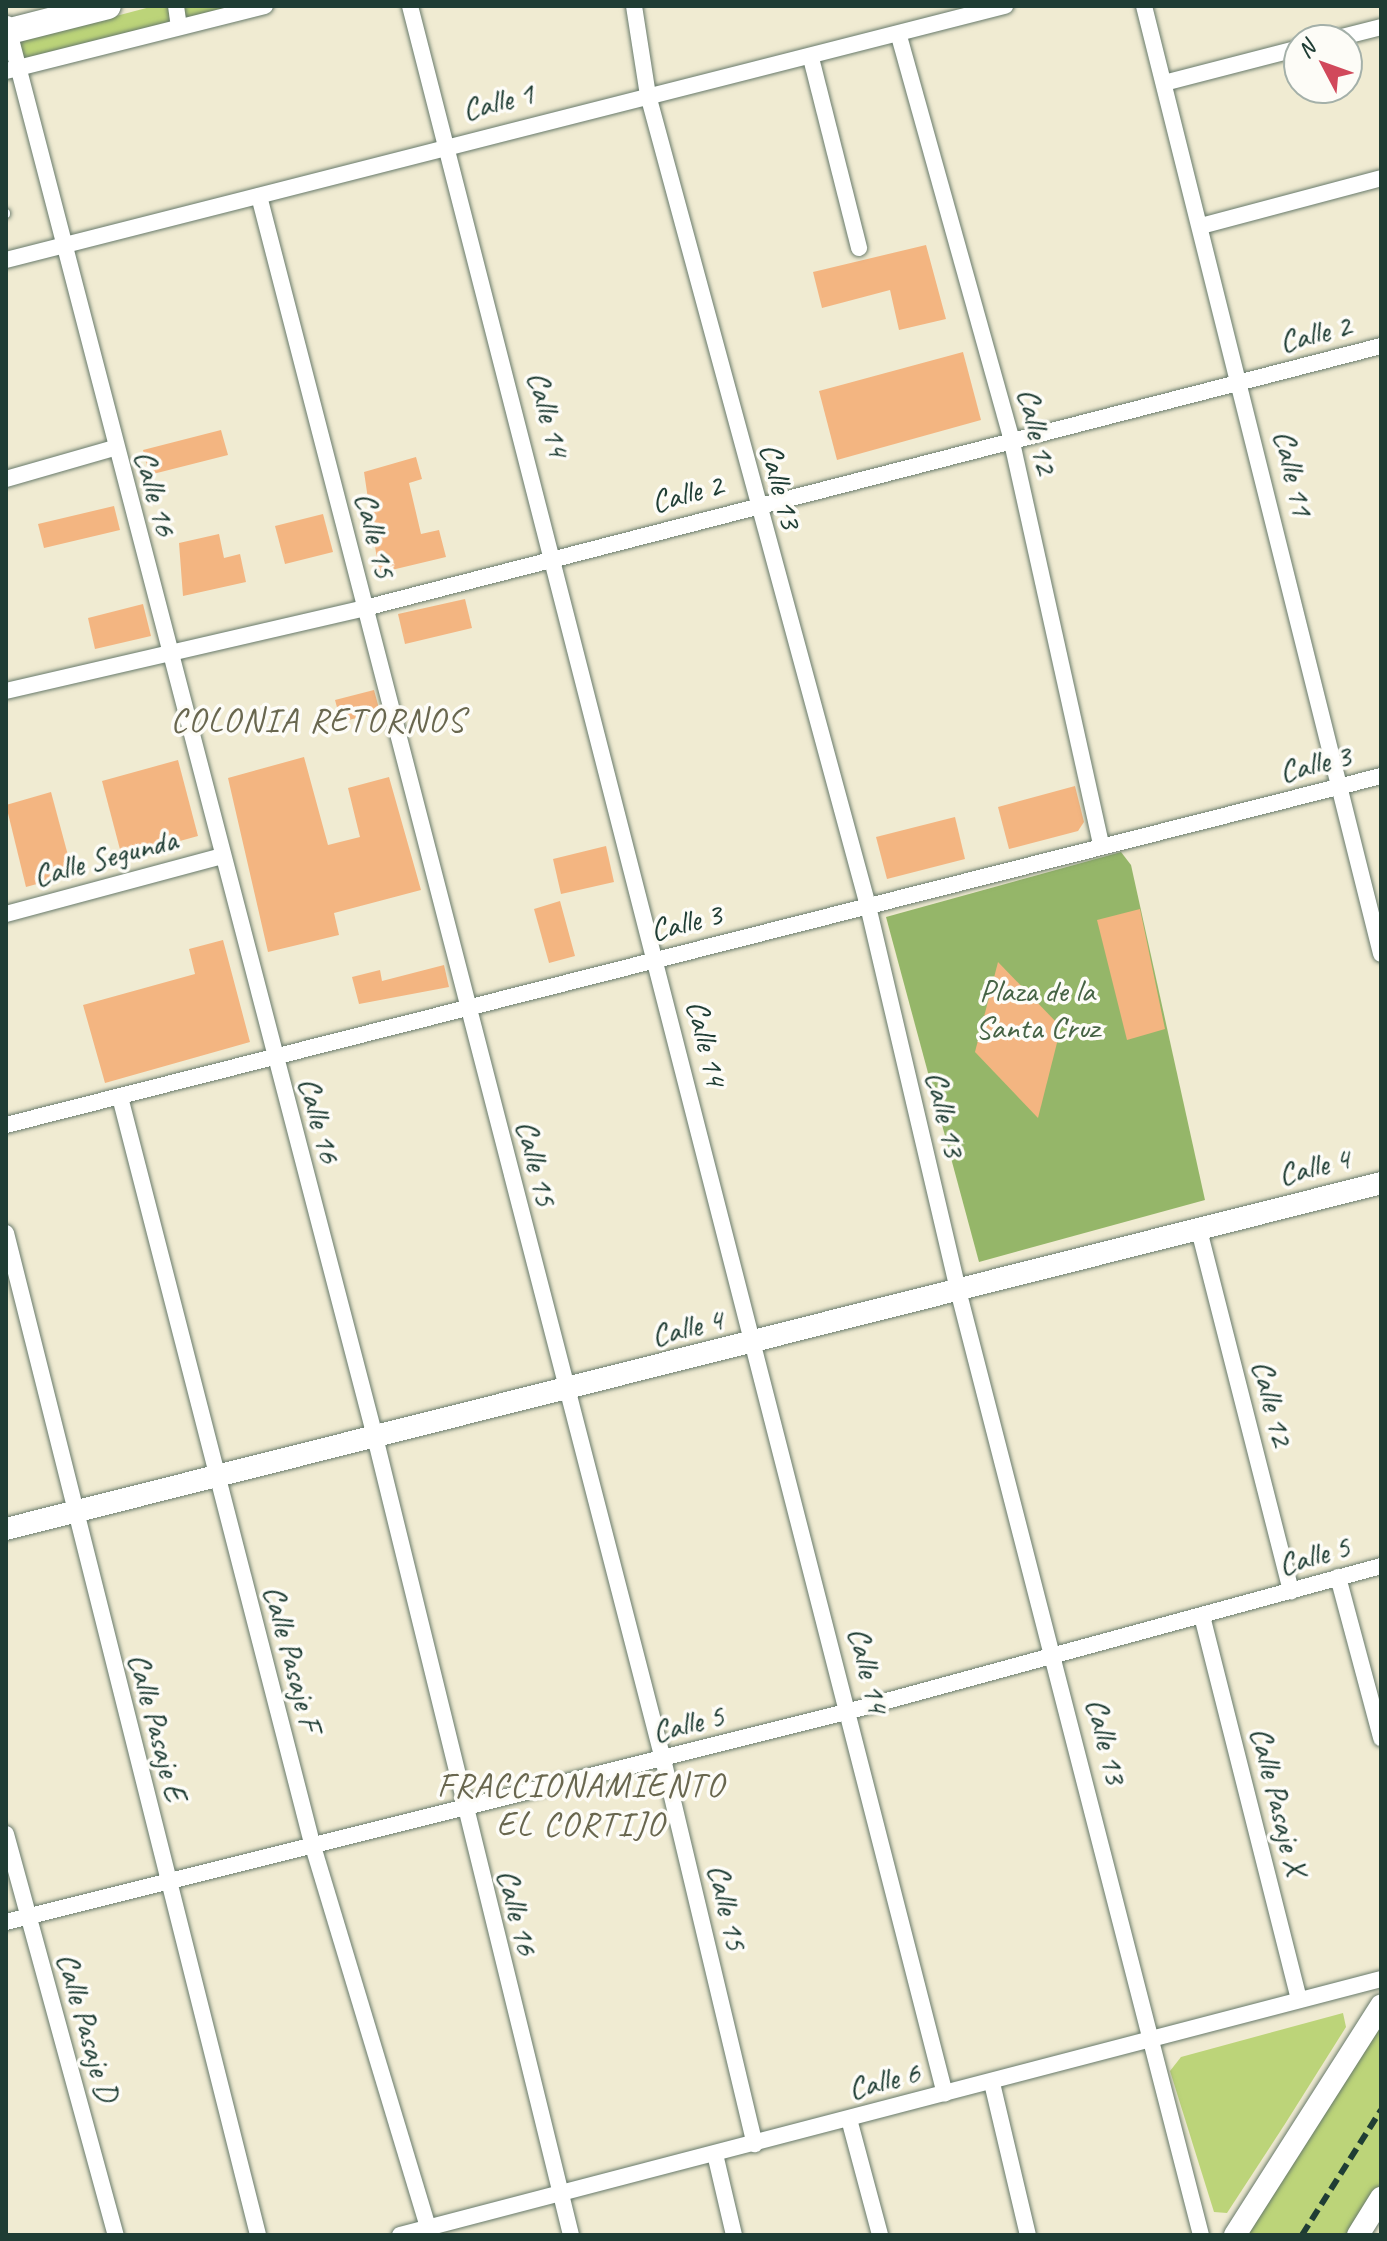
<!DOCTYPE html>
<style>
body{margin:0}
#map{position:relative;width:1387px;height:2241px;overflow:hidden;background:#f0ebd2;font-family:Caveat,sans-serif}
div>[style]{position:absolute}
[style*='--x']{left:calc(var(--x)*1px);top:calc(var(--y)*1px);width:calc(var(--w)*1px);rotate:calc(var(--a)*1deg)}
.green>*{inset:0;background:#bcd479}
.forest>*{inset:0;background:#95b669}
.building>*{inset:0;background:#f3b581}
.roads{filter:drop-shadow(0 0 2px #687a6b) drop-shadow(0 0 2px #687a6b)}
.lane>*{height:8px;margin:-4px;padding:0 4px;transform-origin:4px;border-radius:4px;background:#fff}
.street>*{height:16px;margin:-8px;padding:0 8px;transform-origin:8px;border-radius:8px;background:#fff}
.secondary>*{height:22px;margin:-11px;padding:0 11px;transform-origin:11px;border-radius:11px;background:#fff}
.primary>*{height:26px;margin:-13px;padding:0 13px;transform-origin:13px;border-radius:13px;background:#fff}
.rail>*{height:6px;margin-top:-3px;transform-origin:0;background:repeating-linear-gradient(90deg,#1f3d34 0 12px,transparent 0 18px)}
span{translate:-50% -50%;white-space:nowrap;text-align:center;line-height:1.15;-webkit-text-stroke:7px #fdfcf7;paint-order:stroke}
.street-label{font-size:32px;color:#1f3d34}
.park-label{font-size:32px;color:#466345}
.neighbourhood-label{font-size:34px;color:#69674f;letter-spacing:2px}
.frame{position:absolute;inset:0;border:8px solid #1f3d34;pointer-events:none}
.north{position:absolute;left:1283px;top:24px;width:80px;height:80px;box-sizing:border-box;background:#fdfcf7;border:2px solid #a4b0a9;border-radius:50%;rotate:311deg;font-size:22px;font-weight:700;line-height:32px;text-align:center;color:#1f3d34}
.north::after{content:'';display:block;margin:auto;width:28px;height:36px;background:#d1495b;clip-path:polygon(50% 0,100% 100%,50% 72%,0 100%)}
</style>
<div id="map">
<div class="green">
<i style="clip-path:polygon(154px 6px,249px 6px,6px 69px,6px 45px)"></i>
<i style="clip-path:polygon(1343px 2013px,1346px 2027px,1285px 2124px,1227px 2213px,1214px 2212px,1170px 2071px,1181px 2057px)"></i>
<i style="clip-path:polygon(1381px 2021px,1381px 2186px,1350px 2235px,1243px 2235px)"></i>
</div>
<div class="forest">
<i style="clip-path:polygon(1121px 852px,1131px 865px,1205px 1200px,979px 1262px,886px 917px)"></i>
</div>
<div class="building">
<i style="clip-path:polygon(926px 245px,946px 319px,899px 330px,890px 290px,822px 308px,813px 272px)"></i>
<i style="clip-path:polygon(963px 352px,981px 420px,837px 460px,819px 391px)"></i>
<i style="clip-path:polygon(221px 430px,228px 455px,149px 475px,143px 450px)"></i>
<i style="clip-path:polygon(416px 457px,422px 479px,409px 483px,421px 534px,439px 530px,446px 557px,379px 573px,364px 472px)"></i>
<i style="clip-path:polygon(114px 506px,120px 530px,44px 548px,38px 524px)"></i>
<i style="clip-path:polygon(323px 514px,333px 552px,285px 564px,275px 526px)"></i>
<i style="clip-path:polygon(219px 534px,224px 558px,240px 554px,246px 582px,183px 596px,179px 543px)"></i>
<i style="clip-path:polygon(465px 599px,472px 628px,405px 644px,398px 614px)"></i>
<i style="clip-path:polygon(143px 604px,151px 636px,95px 649px,88px 618px)"></i>
<i style="clip-path:polygon(374px 690px,380px 712px,341px 722px,335px 700px)"></i>
<i style="clip-path:polygon(304px 757px,328px 845px,360px 837px,348px 788px,389px 777px,421px 890px,334px 913px,339px 935px,268px 952px,228px 778px)"></i>
<i style="clip-path:polygon(178px 760px,198px 836px,122px 857px,102px 781px)"></i>
<i style="clip-path:polygon(1075px 786px,1084px 822px,1078px 831px,1009px 849px,998px 807px)"></i>
<i style="clip-path:polygon(51px 792px,73px 874px,26px 887px,6px 805px)"></i>
<i style="clip-path:polygon(955px 817px,965px 859px,887px 879px,876px 837px)"></i>
<i style="clip-path:polygon(606px 846px,614px 882px,561px 894px,553px 859px)"></i>
<i style="clip-path:polygon(560px 901px,575px 956px,549px 963px,534px 909px)"></i>
<i style="clip-path:polygon(1140px 909px,1165px 1029px,1127px 1040px,1097px 920px)"></i>
<i style="clip-path:polygon(223px 940px,250px 1042px,105px 1083px,83px 1005px,195px 974px,189px 949px)"></i>
<i style="clip-path:polygon(998px 962px,1061px 1027px,1038px 1118px,975px 1052px)"></i>
<i style="clip-path:polygon(444px 965px,449px 987px,359px 1004px,352px 977px,380px 970px,382px 981px)"></i>
</div>
<div class="roads">
<div class="lane">
<i style="--x:6;--y:213;--w:1;--a:90"></i>
</div>
<div class="street">
<i style="--x:176;--y:6;--w:21;--a:82"></i>
<i style="--x:410;--y:6;--w:2155;--a:75.63"></i>
<i style="--x:634;--y:6;--w:90;--a:81.1"></i>
<i style="--x:648;--y:95;--w:840;--a:74.82"></i>
<i style="--x:868;--y:906;--w:394;--a:76.8"></i>
<i style="--x:958;--y:1290;--w:976;--a:75.58"></i>
<i style="--x:1144;--y:6;--w:977;--a:75.96"></i>
<i style="--x:7;--y:24;--w:1460;--a:75.4"></i>
<i style="--x:375;--y:1437;--w:822;--a:76.2"></i>
<i style="--x:899;--y:36;--w:417;--a:74.4"></i>
<i style="--x:1011;--y:438;--w:417;--a:77.5"></i>
<i style="--x:1330;--y:40;--w:53;--a:-14.3"></i>
<i style="--x:811;--y:58;--w:196;--a:75.8"></i>
<i style="--x:6;--y:71;--w:267;--a:-14.1"></i>
<i style="--x:1164;--y:83;--w:139;--a:-14.5"></i>
<i style="--x:259;--y:196;--w:1614;--a:75.51"></i>
<i style="--x:663;--y:1759;--w:396;--a:76.6"></i>
<i style="--x:1201;--y:226;--w:186;--a:-14.9"></i>
<i style="--x:6;--y:260;--w:1031;--a:-14.27"></i>
<i style="--x:6;--y:479;--w:112;--a:-16"></i>
<i style="--x:6;--y:691;--w:368;--a:-13"></i>
<i style="--x:365;--y:608;--w:1049;--a:-14.46"></i>
<i style="--x:6;--y:914;--w:220;--a:-15"></i>
<i style="--x:120;--y:1097;--w:770;--a:75.57"></i>
<i style="--x:312;--y:1843;--w:401;--a:73.2"></i>
<i style="--x:6;--y:1125;--w:1419;--a:-14.24"></i>
<i style="--x:1199;--y:1230;--w:373;--a:75.7"></i>
<i style="--x:6;--y:1233;--w:1033;--a:75.88"></i>
<i style="--x:1338;--y:1577;--w:167;--a:75"></i>
<i style="--x:1202;--y:1616;--w:394;--a:75.8"></i>
<i style="--x:6;--y:1834;--w:416;--a:74.7"></i>
<i style="--x:6;--y:1922;--w:870;--a:-14.04"></i>
<i style="--x:850;--y:1711;--w:550;--a:-15.27"></i>
<i style="--x:992;--y:2083;--w:156;--a:76.7"></i>
<i style="--x:849;--y:2119;--w:120;--a:75"></i>
<i style="--x:715;--y:2154;--w:83;--a:76.8"></i>
<i style="--x:400;--y:2235;--w:1014;--a:-14.63"></i>
</div>
<div class="secondary">
<i style="--x:6;--y:1529;--w:1418;--a:-14.12"></i>
<i style="--x:1235;--y:2235;--w:272;--a:-57.5"></i>
<i style="--x:1358;--y:2235;--w:44;--a:-58.1"></i>
</div>
<div class="primary">
<i style="--x:6;--y:32;--w:105;--a:-14.3"></i>
</div>
</div>
<div class="rail">
<i style="--x:1302;--y:2235;--w:148;--a:-57.7"></i>
</div>
<div class="street-label">
<span style="left:498px;top:102px;rotate:-14deg">Calle 1</span>
<span style="left:1315px;top:334px;rotate:-14deg">Calle 2</span>
<span style="left:548px;top:414px;rotate:75deg">Calle 14</span>
<span style="left:1037px;top:431px;rotate:77deg">Calle 12</span>
<span style="left:1293px;top:473px;rotate:77deg">Calle 11</span>
<span style="left:780px;top:486px;rotate:75deg">Calle 13</span>
<span style="left:155px;top:493px;rotate:75deg">Calle 16</span>
<span style="left:687px;top:494px;rotate:-15deg">Calle 2</span>
<span style="left:375px;top:535px;rotate:76deg">Calle 15</span>
<span style="left:1315px;top:764px;rotate:-14deg">Calle 3</span>
<span style="left:105px;top:858px;rotate:-15deg">Calle Segunda</span>
<span style="left:686px;top:923px;rotate:-14deg">Calle 3</span>
<span style="left:706px;top:1043px;rotate:76deg">Calle 14</span>
<span style="left:945px;top:1114px;rotate:77deg">Calle 13</span>
<span style="left:319px;top:1120px;rotate:75deg">Calle 16</span>
<span style="left:536px;top:1163px;rotate:76deg">Calle 15</span>
<span style="left:1314px;top:1167px;rotate:-14deg">Calle 4</span>
<span style="left:687px;top:1328px;rotate:-14deg">Calle 4</span>
<span style="left:1272px;top:1403px;rotate:76deg">Calle 12</span>
<span style="left:1314px;top:1556px;rotate:-16deg">Calle 5</span>
<span style="left:292px;top:1658px;rotate:75deg">Calle Pasaje F</span>
<span style="left:868px;top:1670px;rotate:76deg">Calle 14</span>
<span style="left:688px;top:1724px;rotate:-14deg">Calle 5</span>
<span style="left:157px;top:1727px;rotate:75deg">Calle Pasaje E</span>
<span style="left:1106px;top:1741px;rotate:76deg">Calle 13</span>
<span style="left:1278px;top:1801px;rotate:76deg">Calle Pasaje X</span>
<span style="left:727px;top:1907px;rotate:77deg">Calle 15</span>
<span style="left:517px;top:1912px;rotate:76deg">Calle 16</span>
<span style="left:87px;top:2027px;rotate:74deg">Calle Pasaje D</span>
<span style="left:884px;top:2081px;rotate:-14deg">Calle 6</span>
</div>
<div class="park-label">
<span style="left:1037px;top:1010px">Plaza de la<br>Santa Cruz</span>
</div>
<div class="neighbourhood-label">
<span style="left:318px;top:720px">COLONIA RETORNOS</span>
<span style="left:581px;top:1804px">FRACCIONAMIENTO<br>EL CORTIJO</span>
</div>
<div class="frame"></div>
<div class="north">N</div>
</div>
